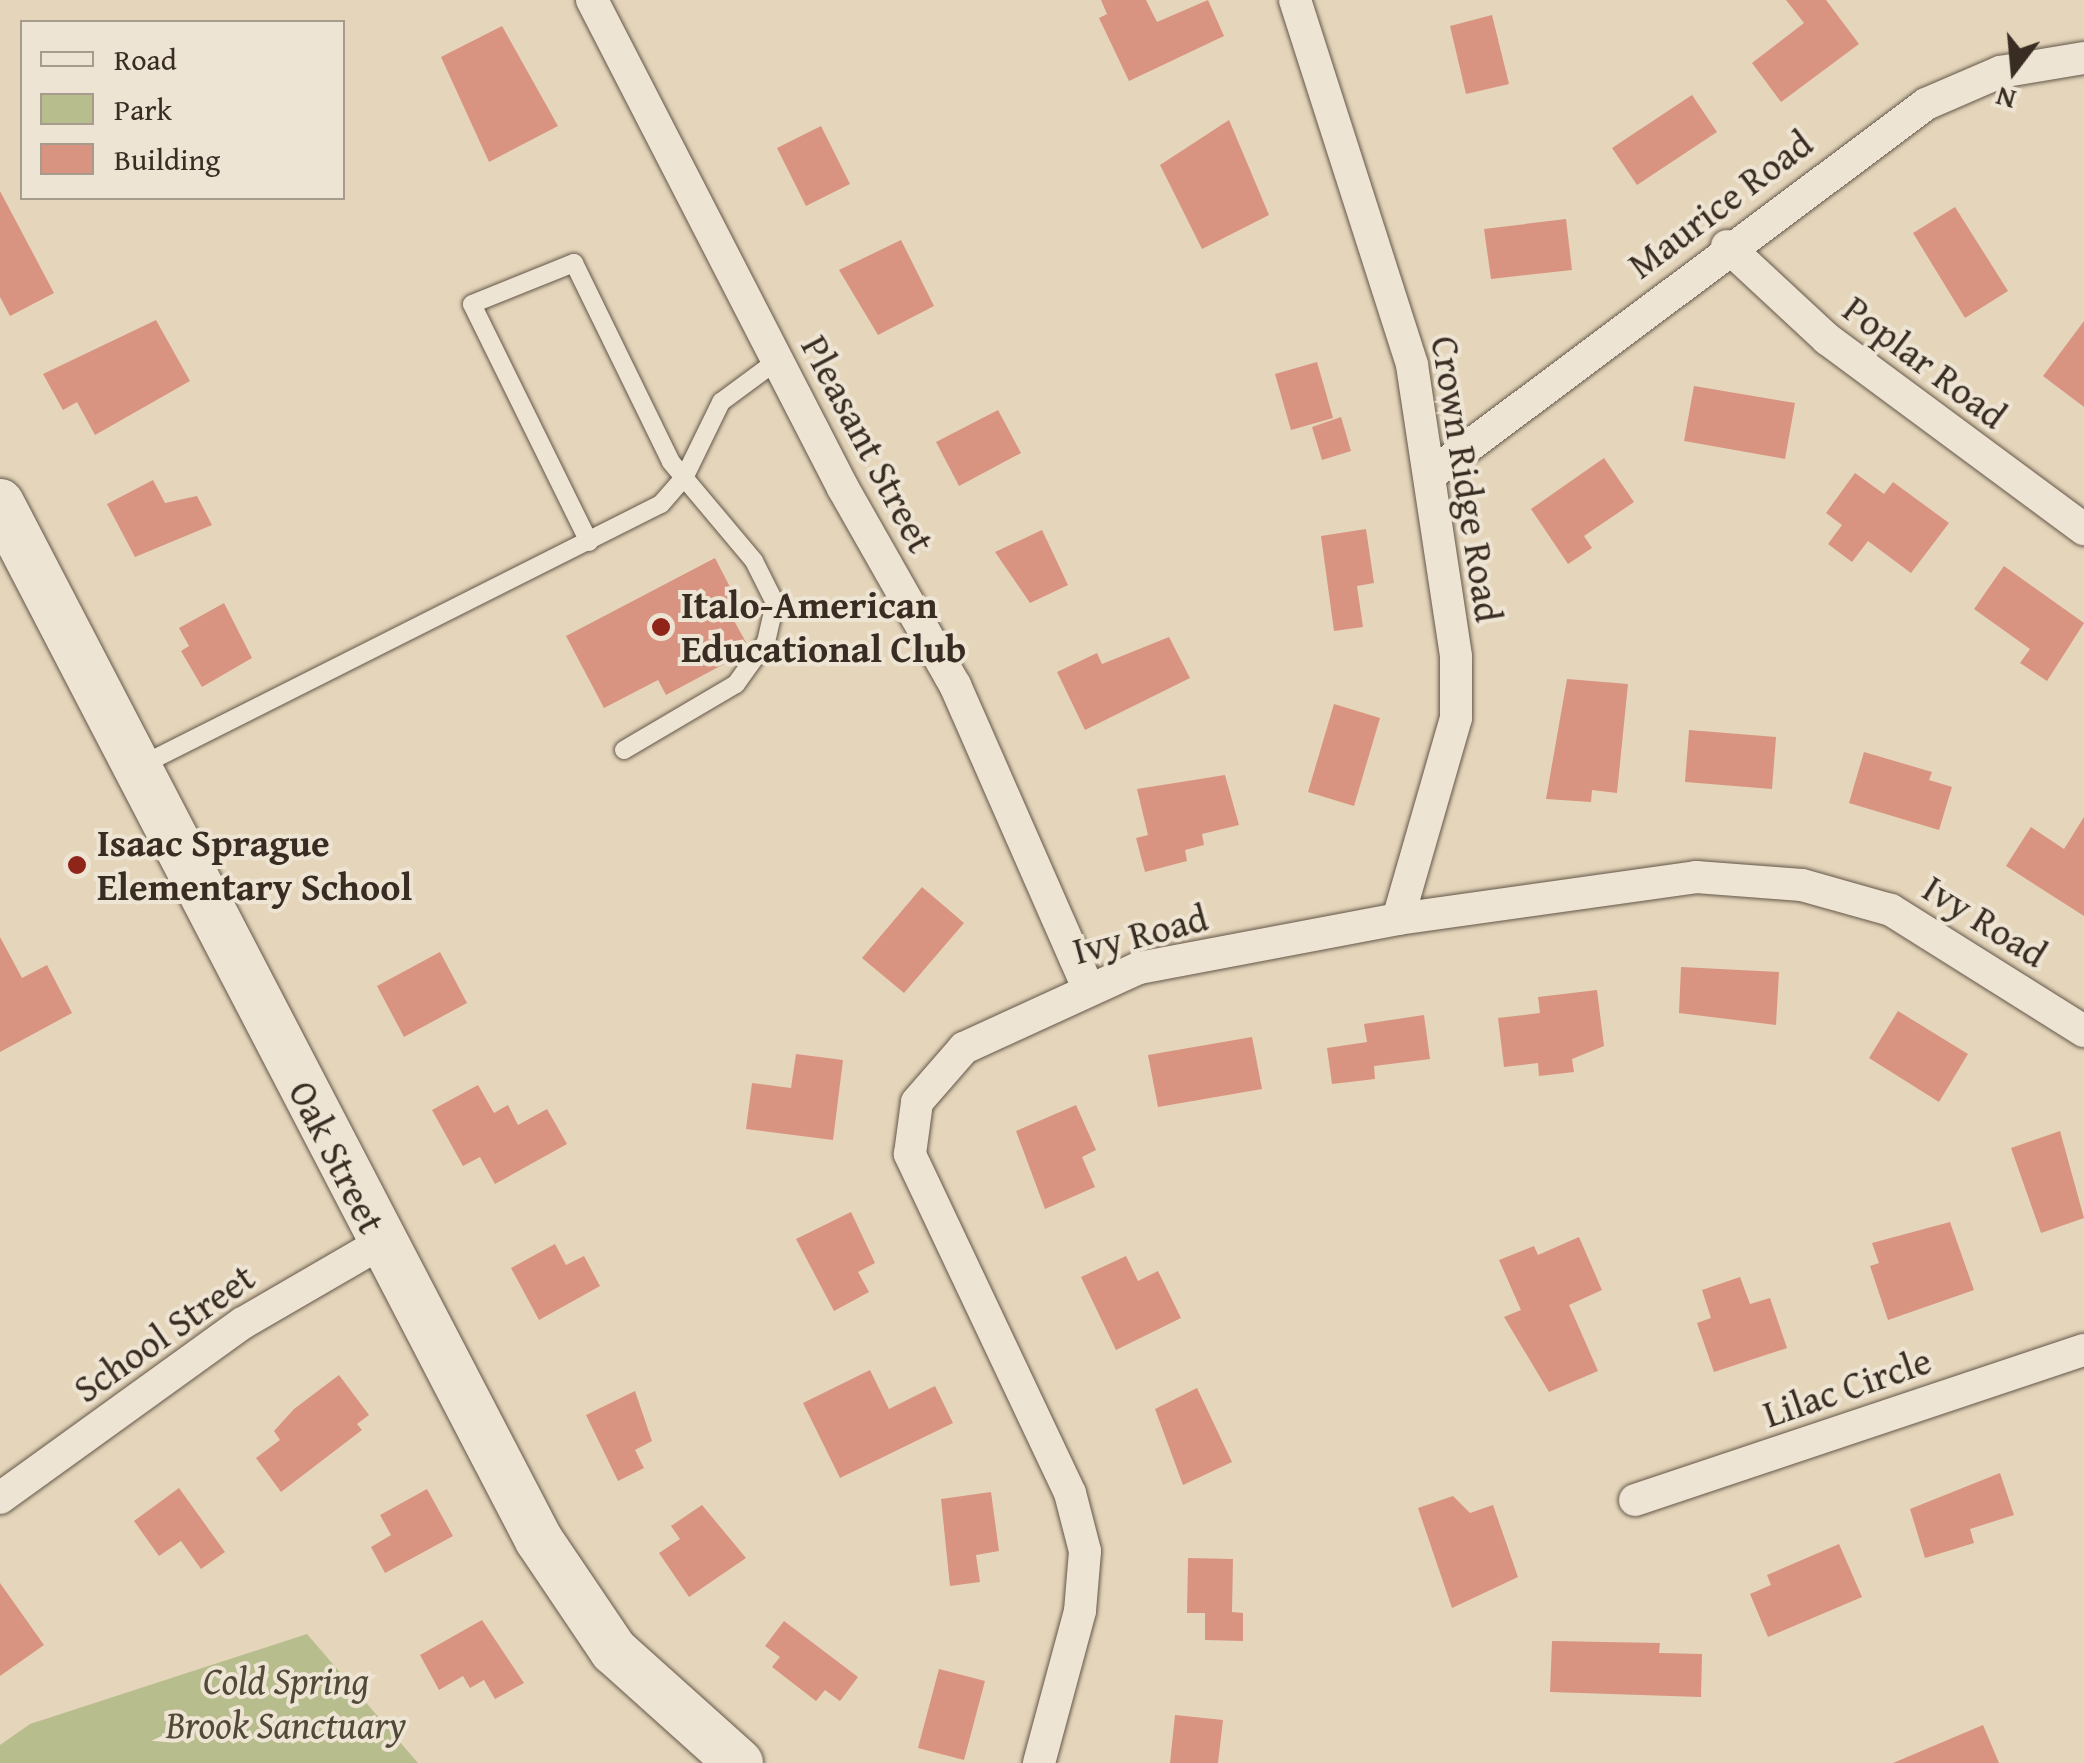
<!DOCTYPE html>
<style>
body{margin:0}
#map{position:relative;width:2084px;height:1763px;overflow:hidden;background:#e5d6bb;font-family:"Gentium Book Plus",serif}
div>[style]{position:absolute}
[style*='--x']{left:calc(var(--x)*1px);top:calc(var(--y)*1px);width:calc(var(--w)*1px);rotate:calc(var(--a)*1deg)}
.green>*{inset:0;background:#b8bd8d}
.building>*{inset:0;background:#d89481}
.roads{filter:drop-shadow(0 0 2px #645749) drop-shadow(0 0 2px #645749)}
.lane>*{height:18px;margin:-9px;padding:0 9px;transform-origin:9px;border-radius:9px;background:#eee4d3}
.street>*{height:32px;margin:-16px;padding:0 16px;transform-origin:16px;border-radius:16px;background:#eee4d3}
.secondary>*{height:48px;margin:-24px;padding:0 24px;transform-origin:24px;border-radius:24px;background:#eee4d3}
.dots>*{width:28px;height:28px;translate:-50% -50%;box-sizing:border-box;border:5px solid #eee4d3;border-radius:50%}
span{translate:-50% -50%;white-space:nowrap;text-align:center;line-height:1.15;-webkit-text-stroke:8px #eee4d3;paint-order:stroke}
.street-label{font-size:38px;color:#392d23}
.poi-label{font-size:38px;color:#392d23;font-weight:700}
.left{translate:0 -50%;text-align:left}
.park-label{font-size:38px;color:#524a38;font-style:italic}
.legend{position:absolute;left:20px;top:20px;width:325px;height:180px;box-sizing:border-box;background:#eee4d3;border:2px solid #a69b8d;margin:0;padding:12px 18px;list-style:none;font-size:30px;color:#392d23}
.legend li{display:flex;align-items:center;gap:20px;height:50px}
.legend b{width:50px;border:2px solid #a69b8d}
.north{position:absolute;left:1964px;top:20px;width:100px;height:100px;-webkit-text-stroke:8px #eee4d3;paint-order:stroke;rotate:196deg;font-size:28px;font-weight:700;line-height:40px;text-align:center;color:#392d23}
.north::after{content:'';display:block;margin:auto;width:35px;height:45px;background:#392d23;clip-path:polygon(50% 0,100% 100%,50% 72%,0 100%)}
</style>
<div id="map">
<div class="green">
<i style="clip-path:polygon(307px 1634px,418px 1763px,0 1763px,0 1745px,30px 1724px)"></i>
</div>
<div class="building">
<i style="clip-path:polygon(1101px 0,1146px 0,1157px 22px,1208px 0,1224px 36px,1129px 81px,1099px 18px,1107px 14px)"></i>
<i style="clip-path:polygon(1786px 0,1826px 0,1859px 44px,1781px 102px,1752px 63px,1804px 23px)"></i>
<i style="clip-path:polygon(1492px 15px,1509px 84px,1466px 94px,1450px 26px)"></i>
<i style="clip-path:polygon(502px 26px,558px 126px,489px 162px,441px 57px)"></i>
<i style="clip-path:polygon(1692px 95px,1717px 132px,1637px 185px,1612px 148px)"></i>
<i style="clip-path:polygon(1229px 120px,1269px 215px,1202px 249px,1160px 165px)"></i>
<i style="clip-path:polygon(821px 126px,850px 184px,806px 206px,777px 148px)"></i>
<i style="clip-path:polygon(0 191px,54px 293px,10px 316px,0 297px)"></i>
<i style="clip-path:polygon(1955px 207px,2008px 291px,1965px 318px,1913px 233px)"></i>
<i style="clip-path:polygon(1566px 219px,1572px 270px,1491px 279px,1484px 229px)"></i>
<i style="clip-path:polygon(901px 240px,934px 306px,878px 335px,839px 270px)"></i>
<i style="clip-path:polygon(156px 320px,190px 381px,95px 435px,77px 402px,63px 410px,43px 374px)"></i>
<i style="clip-path:polygon(2084px 321px,2084px 407px,2043px 376px)"></i>
<i style="clip-path:polygon(1317px 362px,1333px 418px,1291px 430px,1275px 374px)"></i>
<i style="clip-path:polygon(1694px 386px,1795px 403px,1785px 459px,1684px 441px)"></i>
<i style="clip-path:polygon(998px 410px,1021px 453px,959px 486px,936px 442px)"></i>
<i style="clip-path:polygon(1341px 417px,1351px 451px,1322px 460px,1312px 427px)"></i>
<i style="clip-path:polygon(1604px 458px,1634px 502px,1584px 536px,1592px 548px,1568px 564px,1531px 509px)"></i>
<i style="clip-path:polygon(1855px 473px,1884px 494px,1893px 482px,1949px 523px,1911px 573px,1868px 541px,1852px 562px,1828px 544px,1842px 525px,1826px 513px)"></i>
<i style="clip-path:polygon(153px 480px,165px 503px,197px 496px,212px 525px,135px 557px,107px 504px)"></i>
<i style="clip-path:polygon(1366px 529px,1374px 583px,1357px 586px,1363px 627px,1334px 631px,1321px 536px)"></i>
<i style="clip-path:polygon(1042px 530px,1068px 585px,1030px 603px,995px 552px)"></i>
<i style="clip-path:polygon(715px 558px,743px 612px,732px 617px,748px 646px,741px 655px,666px 695px,658px 680px,604px 708px,566px 636px)"></i>
<i style="clip-path:polygon(2004px 566px,2084px 623px,2047px 681px,2020px 663px,2030px 649px,1974px 609px)"></i>
<i style="clip-path:polygon(224px 603px,252px 658px,202px 687px,181px 651px,189px 646px,179px 628px)"></i>
<i style="clip-path:polygon(1169px 637px,1190px 678px,1085px 730px,1057px 672px,1097px 653px,1102px 664px)"></i>
<i style="clip-path:polygon(1567px 679px,1628px 684px,1617px 793px,1592px 790px,1591px 802px,1546px 799px)"></i>
<i style="clip-path:polygon(1334px 704px,1380px 718px,1354px 806px,1308px 792px)"></i>
<i style="clip-path:polygon(1689px 730px,1776px 737px,1772px 789px,1685px 782px)"></i>
<i style="clip-path:polygon(1864px 752px,1932px 772px,1929px 780px,1952px 787px,1939px 830px,1849px 803px)"></i>
<i style="clip-path:polygon(1225px 775px,1239px 825px,1202px 834px,1204px 845px,1185px 850px,1187px 861px,1145px 872px,1136px 838px,1148px 835px,1137px 789px)"></i>
<i style="clip-path:polygon(2084px 817px,2084px 916px,2006px 866px,2031px 827px,2064px 849px)"></i>
<i style="clip-path:polygon(922px 887px,964px 923px,904px 993px,862px 958px)"></i>
<i style="clip-path:polygon(0 937px,22px 978px,47px 965px,72px 1013px,0 1052px)"></i>
<i style="clip-path:polygon(440px 952px,467px 1003px,404px 1037px,377px 986px)"></i>
<i style="clip-path:polygon(1681px 967px,1779px 972px,1776px 1025px,1679px 1013px)"></i>
<i style="clip-path:polygon(1597px 990px,1604px 1046px,1572px 1059px,1574px 1072px,1539px 1076px,1538px 1063px,1504px 1067px,1498px 1018px,1540px 1013px,1538px 997px)"></i>
<i style="clip-path:polygon(1898px 1011px,1968px 1054px,1939px 1102px,1869px 1058px)"></i>
<i style="clip-path:polygon(1424px 1015px,1430px 1059px,1374px 1066px,1375px 1079px,1332px 1084px,1327px 1048px,1367px 1042px,1364px 1024px)"></i>
<i style="clip-path:polygon(1252px 1037px,1262px 1089px,1158px 1107px,1148px 1055px)"></i>
<i style="clip-path:polygon(796px 1054px,843px 1060px,833px 1140px,746px 1129px,752px 1083px,791px 1088px)"></i>
<i style="clip-path:polygon(478px 1085px,494px 1113px,508px 1105px,518px 1125px,547px 1109px,567px 1144px,495px 1184px,480px 1157px,463px 1166px,432px 1110px)"></i>
<i style="clip-path:polygon(1076px 1105px,1096px 1150px,1082px 1157px,1095px 1187px,1045px 1209px,1016px 1131px)"></i>
<i style="clip-path:polygon(2060px 1131px,2084px 1218px,2041px 1233px,2011px 1148px)"></i>
<i style="clip-path:polygon(851px 1212px,875px 1263px,858px 1272px,869px 1292px,834px 1311px,796px 1239px)"></i>
<i style="clip-path:polygon(1950px 1222px,1974px 1290px,1888px 1320px,1870px 1266px,1879px 1263px,1872px 1243px)"></i>
<i style="clip-path:polygon(1579px 1237px,1602px 1290px,1569px 1305px,1598px 1371px,1549px 1392px,1504px 1317px,1521px 1310px,1499px 1260px,1534px 1246px,1538px 1255px)"></i>
<i style="clip-path:polygon(555px 1244px,566px 1265px,584px 1256px,600px 1286px,539px 1320px,511px 1268px)"></i>
<i style="clip-path:polygon(1126px 1256px,1138px 1281px,1158px 1271px,1181px 1318px,1116px 1350px,1081px 1277px)"></i>
<i style="clip-path:polygon(1740px 1277px,1750px 1304px,1770px 1298px,1787px 1348px,1714px 1372px,1697px 1323px,1711px 1318px,1702px 1290px)"></i>
<i style="clip-path:polygon(870px 1370px,889px 1409px,935px 1386px,953px 1423px,840px 1478px,803px 1403px)"></i>
<i style="clip-path:polygon(339px 1375px,369px 1415px,357px 1424px,362px 1430px,281px 1492px,256px 1458px,280px 1440px,274px 1431px,294px 1409px)"></i>
<i style="clip-path:polygon(1197px 1388px,1232px 1462px,1183px 1485px,1155px 1409px)"></i>
<i style="clip-path:polygon(635px 1391px,652px 1441px,635px 1450px,644px 1468px,618px 1481px,586px 1415px)"></i>
<i style="clip-path:polygon(2000px 1473px,2014px 1515px,1970px 1529px,1974px 1543px,1925px 1558px,1910px 1509px)"></i>
<i style="clip-path:polygon(179px 1488px,225px 1552px,201px 1569px,181px 1541px,159px 1556px,134px 1521px)"></i>
<i style="clip-path:polygon(427px 1489px,453px 1536px,385px 1573px,371px 1547px,391px 1535px,380px 1515px)"></i>
<i style="clip-path:polygon(991px 1492px,999px 1551px,976px 1555px,980px 1582px,950px 1586px,941px 1499px)"></i>
<i style="clip-path:polygon(1453px 1496px,1470px 1513px,1493px 1505px,1518px 1577px,1452px 1608px,1418px 1508px)"></i>
<i style="clip-path:polygon(702px 1505px,746px 1558px,689px 1597px,659px 1553px,680px 1539px,671px 1526px)"></i>
<i style="clip-path:polygon(1839px 1544px,1862px 1597px,1768px 1637px,1750px 1594px,1771px 1585px,1767px 1575px)"></i>
<i style="clip-path:polygon(1188px 1558px,1233px 1559px,1232px 1612px,1243px 1613px,1243px 1641px,1205px 1640px,1205px 1613px,1187px 1613px)"></i>
<i style="clip-path:polygon(0 1583px,44px 1645px,0 1676px)"></i>
<i style="clip-path:polygon(482px 1620px,524px 1683px,495px 1699px,484px 1680px,470px 1688px,463px 1676px,439px 1690px,420px 1655px)"></i>
<i style="clip-path:polygon(784px 1621px,858px 1677px,840px 1701px,825px 1690px,816px 1701px,772px 1667px,780px 1657px,765px 1646px)"></i>
<i style="clip-path:polygon(1552px 1641px,1660px 1643px,1659px 1653px,1702px 1654px,1701px 1697px,1550px 1692px)"></i>
<i style="clip-path:polygon(939px 1669px,985px 1681px,964px 1760px,918px 1748px)"></i>
<i style="clip-path:polygon(1175px 1715px,1223px 1720px,1218px 1763px,1170px 1763px)"></i>
<i style="clip-path:polygon(1983px 1725px,1999px 1763px,1893px 1763px)"></i>
</div>
<div class="roads">
<div class="lane">
<i style="--x:589;--y:542;--w:265;--a:-116.2"></i>
<i style="--x:472;--y:304;--w:110;--a:-21.9"></i>
<i style="--x:574;--y:263;--w:221;--a:64"></i>
<i style="--x:671;--y:462;--w:129;--a:50"></i>
<i style="--x:754;--y:561;--w:47;--a:63.4"></i>
<i style="--x:775;--y:603;--w:40;--a:103"></i>
<i style="--x:766;--y:642;--w:52;--a:125.5"></i>
<i style="--x:736;--y:684;--w:130;--a:149.5"></i>
<i style="--x:140;--y:766;--w:583;--a:-26.7"></i>
<i style="--x:661;--y:504;--w:35;--a:-49"></i>
<i style="--x:684;--y:478;--w:85;--a:-64"></i>
<i style="--x:721;--y:402;--w:71;--a:-36.4"></i>
</div>
<div class="street">
<i style="--x:592;--y:0;--w:549;--a:62.78"></i>
<i style="--x:843;--y:488;--w:227;--a:60.4"></i>
<i style="--x:955;--y:685;--w:329;--a:66.3"></i>
<i style="--x:1295;--y:0;--w:383;--a:72.2"></i>
<i style="--x:1412;--y:365;--w:295;--a:81.4"></i>
<i style="--x:1456;--y:657;--w:61;--a:90"></i>
<i style="--x:1456;--y:718;--w:209;--a:106.1"></i>
<i style="--x:1727;--y:246;--w:137;--a:42.9"></i>
<i style="--x:1827;--y:339;--w:320;--a:36.5"></i>
<i style="--x:1433;--y:473;--w:616;--a:-36.81"></i>
<i style="--x:1926;--y:104;--w:81;--a:-23.4"></i>
<i style="--x:2000;--y:72;--w:85;--a:-9.5"></i>
<i style="--x:0;--y:1498;--w:299;--a:-35.8"></i>
<i style="--x:243;--y:1323;--w:160;--a:-30.1"></i>
<i style="--x:1635;--y:1500;--w:473;--a:-18.5"></i>
<i style="--x:1039;--y:1763;--w:157;--a:-74.9"></i>
<i style="--x:1080;--y:1611;--w:60;--a:-85.2"></i>
<i style="--x:1085;--y:1551;--w:60;--a:-104.5"></i>
<i style="--x:1070;--y:1493;--w:375;--a:-115.3"></i>
<i style="--x:910;--y:1154;--w:52;--a:-82.3"></i>
<i style="--x:917;--y:1102;--w:72;--a:-49"></i>
<i style="--x:964;--y:1048;--w:192;--a:-24.6"></i>
<i style="--x:1139;--y:968;--w:264;--a:-10.7"></i>
<i style="--x:1398;--y:919;--w:301;--a:-8"></i>
<i style="--x:1696;--y:877;--w:106;--a:4.3"></i>
<i style="--x:1802;--y:885;--w:92;--a:15.7"></i>
<i style="--x:1891;--y:910;--w:228;--a:32.1"></i>
</div>
<div class="secondary">
<i style="--x:0;--y:503;--w:1169;--a:62.54"></i>
<i style="--x:539;--y:1540;--w:134;--a:56"></i>
<i style="--x:614;--y:1651;--w:168;--a:41.9"></i>
</div>
</div>
<div class="dots">
<i style="left:661px;top:627px;background:#8f2418"></i>
<i style="left:77px;top:865px;background:#8f2418"></i>
</div>
<div class="street-label">
<span style="left:1720px;top:204px;rotate:-37deg">Maurice Road</span>
<span style="left:1925px;top:362px;rotate:37deg">Poplar Road</span>
<span style="left:868px;top:444px;rotate:62deg">Pleasant Street</span>
<span style="left:1467px;top:479px;rotate:81deg">Crown Ridge Road</span>
<span style="left:1985px;top:921px;rotate:32deg">Ivy Road</span>
<span style="left:1140px;top:934px;rotate:-15deg">Ivy Road</span>
<span style="left:337px;top:1157px;rotate:63deg">Oak Street</span>
<span style="left:164px;top:1333px;rotate:-35deg">School Street</span>
<span style="left:1847px;top:1387px;rotate:-19deg">Lilac Circle</span>
</div>
<div class="poi-label">
<span class="left" style="left:681px;top:627px">Italo-American<br>Educational Club</span>
<span class="left" style="left:97px;top:865px">Isaac Sprague<br>Elementary School</span>
</div>
<div class="park-label">
<span style="left:286px;top:1703px">Cold Spring<br>Brook Sanctuary</span>
</div>
<ul class="legend">
<li><b style="height:12px;background:#eee4d3"></b>Road</li>
<li><b style="height:28px;background:#b8bd8d"></b>Park</li>
<li><b style="height:28px;background:#d89481"></b>Building</li>
</ul>
<div class="north">N</div>
</div>
